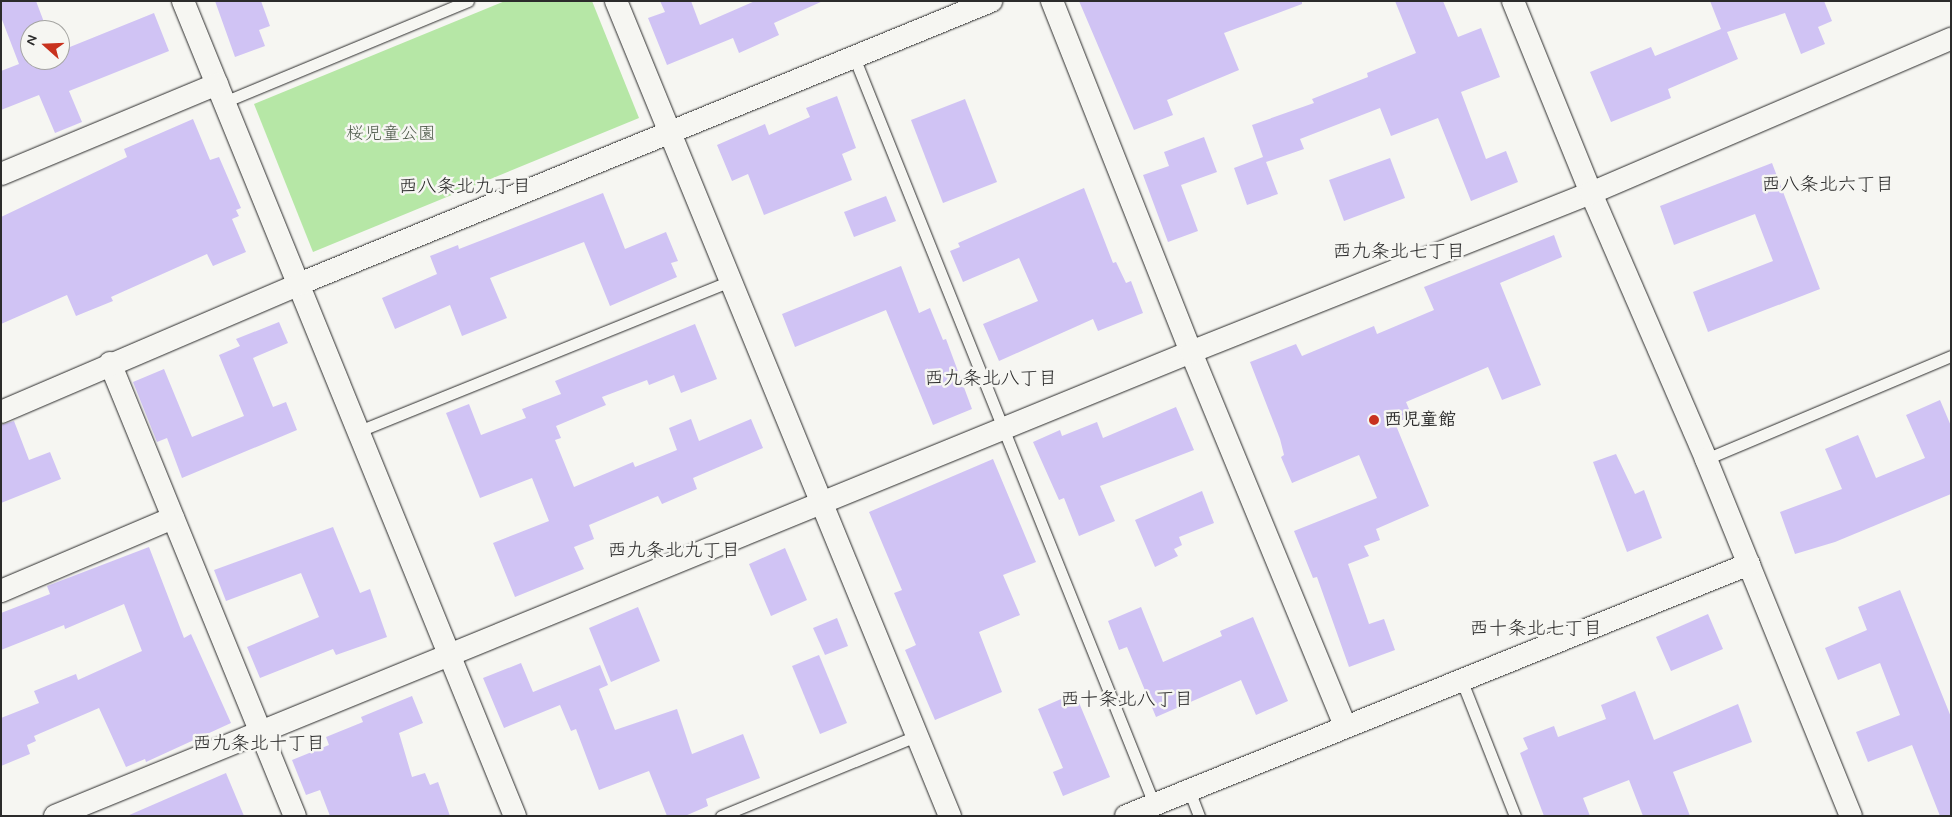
<!DOCTYPE html>
<meta charset="utf-8">
<style>
body{margin:0}
#map{position:relative;width:1952px;height:817px;overflow:hidden;background:#f6f6f2;font-family:Mynerve,"Klee One",sans-serif}
div>[style]{position:absolute}
[style*='--x']{left:calc(var(--x)*1px);top:calc(var(--y)*1px);width:calc(var(--w)*1px);rotate:calc(var(--a)*1deg)}
.green>*{inset:0;background:#b6e7a6}
.building>*{inset:0;background:#d0c3f4}
.roads{filter:drop-shadow(0 0 1px #2b2b2b) drop-shadow(0 0 1px #2b2b2b)}
.service>*{height:11px;margin:-5.5px;padding:0 5.5px;transform-origin:5.5px;border-radius:5.5px;background:#f6f6f2}
.minor>*{height:22px;margin:-11px;padding:0 11px;transform-origin:11px;border-radius:11px;background:#f6f6f2}
.dots>*{width:14px;height:14px;translate:-50% -50%;box-sizing:border-box;border:2px solid #f6f6f2;border-radius:50%}
span{translate:-50% -50%;white-space:nowrap;text-align:center;line-height:1.15;-webkit-text-stroke:5px #f6f6f2;paint-order:stroke}
.park-label{font-size:18px;color:#4e5a4a}
.poi-label{font-size:18px;color:#2b2b2b;font-weight:700}
.left{translate:0 -50%;text-align:left}
.neighbourhood-label{font-size:19px;color:#2b2b2b}
.frame{position:absolute;inset:0;border:2px solid #2b2b2b;pointer-events:none}
.north{position:absolute;left:20px;top:20px;width:50px;height:50px;box-sizing:border-box;background:#f6f6f2;border:1px solid #a5a5a2;border-radius:50%;rotate:290deg;font-size:14px;font-weight:700;line-height:20px;text-align:center;color:#2b2b2b}
.north::after{content:'';display:block;margin:auto;width:18px;height:22px;background:#c8321e;clip-path:polygon(50% 0,100% 100%,50% 72%,0 100%)}
</style>
<div id="map">
<div class="green">
<i style="clip-path:polygon(505px 1px,592px 1px,639px 118px,313px 252px,254px 104px)"></i>
</div>
<div class="building">
<i style="clip-path:polygon(1px 1px,36px 1px,47px 30px,30px 30px,30px 60px,60px 60px,60px 51px,154px 13px,169px 51px,69px 91px,82px 122px,55px 133px,39px 95px,1px 110px,1px 71px,19px 64px,1px 17px)"></i>
<i style="clip-path:polygon(215px 1px,261px 1px,270px 26px,259px 30px,265px 46px,235px 57px)"></i>
<i style="clip-path:polygon(660px 1px,691px 1px,700px 25px,755px 1px,823px 1px,774px 23px,779px 35px,739px 53px,733px 38px,667px 65px,648px 18px,665px 12px)"></i>
<i style="clip-path:polygon(1079px 1px,1302px 1px,1302px 4px,1224px 33px,1239px 70px,1167px 100px,1173px 115px,1134px 130px)"></i>
<i style="clip-path:polygon(1395px 1px,1443px 1px,1458px 37px,1481px 28px,1500px 77px,1461px 92px,1486px 159px,1506px 151px,1518px 182px,1471px 201px,1438px 118px,1391px 136px,1380px 108px,1300px 139px,1304px 149px,1266px 162px,1278px 194px,1247px 205px,1234px 168px,1263px 157px,1252px 125px,1314px 103px,1312px 99px,1368px 77px,1367px 73px,1416px 53px)"></i>
<i style="clip-path:polygon(1710px 1px,1824px 1px,1832px 21px,1818px 27px,1825px 44px,1801px 54px,1785px 13px,1727px 32px,1738px 59px,1668px 89px,1671px 98px,1611px 122px,1590px 72px,1651px 47px,1655px 56px,1721px 29px)"></i>
<i style="clip-path:polygon(837px 96px,856px 148px,842px 154px,852px 180px,764px 215px,748px 174px,732px 181px,717px 145px,765px 124px,769px 135px,810px 117px,806px 108px)"></i>
<i style="clip-path:polygon(965px 99px,997px 182px,943px 203px,911px 120px)"></i>
<i style="clip-path:polygon(193px 119px,210px 160px,219px 157px,241px 208px,236px 210px,239px 216px,232px 219px,246px 252px,213px 266px,207px 254px,111px 297px,113px 301px,76px 316px,67px 295px,1px 324px,1px 217px,127px 157px,124px 149px)"></i>
<i style="clip-path:polygon(1204px 137px,1217px 172px,1181px 185px,1198px 231px,1168px 242px,1143px 175px,1169px 166px,1164px 152px)"></i>
<i style="clip-path:polygon(1390px 158px,1405px 198px,1344px 221px,1329px 180px)"></i>
<i style="clip-path:polygon(1772px 163px,1820px 289px,1708px 332px,1693px 292px,1773px 261px,1755px 214px,1674px 245px,1660px 206px)"></i>
<i style="clip-path:polygon(1084px 188px,1113px 263px,1116px 262px,1126px 283px,1131px 281px,1143px 313px,1098px 331px,1093px 319px,999px 361px,983px 324px,1038px 301px,1019px 258px,963px 282px,950px 251px,960px 247px,958px 243px)"></i>
<i style="clip-path:polygon(603px 193px,625px 249px,666px 232px,678px 261px,671px 263px,677px 277px,610px 306px,584px 242px,490px 278px,507px 318px,462px 336px,450px 305px,395px 329px,382px 298px,437px 274px,430px 256px,458px 245px,459px 249px)"></i>
<i style="clip-path:polygon(886px 196px,896px 221px,854px 237px,844px 212px)"></i>
<i style="clip-path:polygon(1554px 235px,1562px 257px,1500px 283px,1541px 385px,1502px 400px,1488px 367px,1406px 402px,1412px 416px,1395px 423px,1429px 506px,1376px 529px,1380px 540px,1364px 546px,1369px 556px,1348px 564px,1369px 624px,1384px 619px,1395px 650px,1349px 667px,1317px 577px,1313px 578px,1294px 531px,1377px 498px,1359px 455px,1292px 483px,1281px 457px,1284px 455px,1280px 439px,1250px 362px,1296px 344px,1302px 356px,1374px 326px,1377px 334px,1434px 310px,1424px 287px)"></i>
<i style="clip-path:polygon(901px 266px,919px 313px,930px 308px,943px 340px,946px 339px,972px 409px,933px 425px,886px 310px,795px 347px,782px 314px)"></i>
<i style="clip-path:polygon(279px 322px,288px 343px,253px 358px,273px 407px,286px 402px,297px 430px,182px 478px,167px 438px,157px 442px,133px 382px,164px 369px,192px 437px,244px 416px,219px 355px,240px 346px,236px 339px)"></i>
<i style="clip-path:polygon(695px 324px,717px 379px,681px 393px,674px 375px,649px 385px,647px 380px,602px 397px,606px 405px,556px 426px,561px 438px,555px 440px,574px 487px,633px 462px,635px 467px,677px 450px,669px 428px,691px 419px,699px 441px,751px 419px,763px 448px,693px 478px,697px 489px,662px 504px,658px 496px,589px 525px,594px 539px,574px 547px,584px 569px,515px 597px,493px 543px,549px 521px,532px 478px,480px 498px,446px 413px,469px 404px,481px 435px,526px 418px,522px 409px,561px 394px,555px 381px)"></i>
<i style="clip-path:polygon(1940px 400px,1951px 426px,1951px 494px,1835px 542px,1795px 554px,1780px 512px,1842px 489px,1825px 449px,1858px 435px,1876px 478px,1925px 458px,1906px 415px)"></i>
<i style="clip-path:polygon(1176px 407px,1194px 450px,1100px 486px,1115px 521px,1079px 536px,1064px 498px,1059px 500px,1033px 442px,1060px 430px,1062px 436px,1097px 422px,1103px 438px)"></i>
<i style="clip-path:polygon(14px 421px,29px 460px,50px 452px,61px 479px,1px 503px,1px 425px)"></i>
<i style="clip-path:polygon(1616px 454px,1635px 494px,1644px 490px,1662px 538px,1627px 552px,1593px 462px)"></i>
<i style="clip-path:polygon(993px 459px,1036px 562px,1003px 575px,1020px 615px,979px 632px,1002px 692px,935px 720px,905px 650px,916px 645px,894px 593px,902px 590px,869px 512px)"></i>
<i style="clip-path:polygon(1202px 491px,1214px 523px,1179px 537px,1182px 545px,1174px 549px,1178px 556px,1155px 567px,1135px 520px)"></i>
<i style="clip-path:polygon(333px 527px,360px 593px,370px 589px,387px 637px,336px 655px,333px 649px,260px 678px,247px 647px,319px 617px,301px 573px,226px 601px,214px 570px)"></i>
<i style="clip-path:polygon(149px 547px,184px 638px,191px 634px,231px 723px,146px 762px,145px 759px,126px 767px,99px 708px,34px 736px,36px 741px,27px 745px,30px 754px,1px 766px,1px 718px,39px 703px,34px 691px,76px 674px,78px 680px,142px 651px,124px 604px,65px 629px,64px 625px,1px 650px,1px 613px,50px 594px,47px 586px)"></i>
<i style="clip-path:polygon(785px 548px,807px 600px,771px 616px,749px 564px)"></i>
<i style="clip-path:polygon(1900px 590px,1951px 717px,1951px 816px,1940px 816px,1912px 745px,1868px 762px,1856px 732px,1900px 715px,1880px 663px,1838px 680px,1825px 648px,1867px 630px,1858px 607px)"></i>
<i style="clip-path:polygon(638px 607px,660px 661px,611px 682px,589px 628px)"></i>
<i style="clip-path:polygon(1141px 607px,1163px 662px,1222px 636px,1220px 631px,1253px 617px,1288px 701px,1256px 715px,1241px 680px,1156px 717px,1127px 647px,1119px 650px,1108px 621px)"></i>
<i style="clip-path:polygon(1708px 614px,1723px 649px,1671px 671px,1656px 637px)"></i>
<i style="clip-path:polygon(837px 618px,848px 646px,825px 655px,813px 628px)"></i>
<i style="clip-path:polygon(819px 655px,847px 723px,820px 734px,792px 666px)"></i>
<i style="clip-path:polygon(521px 663px,533px 692px,600px 665px,608px 685px,599px 689px,615px 730px,677px 709px,692px 754px,743px 734px,760px 778px,706px 799px,708px 806px,685px 816px,667px 816px,649px 771px,599px 790px,576px 729px,571px 731px,560px 705px,504px 728px,483px 678px)"></i>
<i style="clip-path:polygon(1635px 691px,1654px 740px,1738px 704px,1752px 742px,1673px 772px,1690px 816px,1643px 816px,1629px 780px,1583px 798px,1590px 816px,1544px 816px,1520px 753px,1528px 749px,1523px 738px,1554px 726px,1558px 737px,1606px 719px,1601px 705px)"></i>
<i style="clip-path:polygon(1075px 693px,1110px 777px,1063px 796px,1053px 772px,1063px 768px,1038px 709px)"></i>
<i style="clip-path:polygon(412px 696px,423px 723px,399px 733px,412px 777px,425px 773px,430px 785px,438px 782px,450px 816px,330px 816px,320px 790px,306px 795px,292px 760px,329px 745px,326px 737px,363px 722px,361px 717px)"></i>
<i style="clip-path:polygon(226px 773px,244px 816px,127px 816px)"></i>
</div>
<div class="roads">
<div class="service">
<i style="--x:854;--y:57;--w:805;--a:68.12"></i>
<i style="--x:224;--y:102;--w:264;--a:-22.5"></i>
<i style="--x:359;--y:431;--w:400;--a:-22"></i>
<i style="--x:1706;--y:459;--w:266;--a:-22.8"></i>
<i style="--x:1461;--y:679;--w:147;--a:68.5"></i>
<i style="--x:1189;--y:790;--w:28;--a:69"></i>
<i style="--x:721;--y:816;--w:211;--a:-22.3"></i>
</div>
<div class="minor">
<i style="--x:183;--y:1;--w:880;--a:67.84"></i>
<i style="--x:616;--y:1;--w:881;--a:67.72"></i>
<i style="--x:1052;--y:1;--w:378;--a:68.4"></i>
<i style="--x:1191;--y:352;--w:404;--a:67.6"></i>
<i style="--x:1513;--y:1;--w:207;--a:67.9"></i>
<i style="--x:1591;--y:193;--w:290;--a:66.6"></i>
<i style="--x:1706;--y:459;--w:385;--a:67.9"></i>
<i style="--x:1;--y:174;--w:234;--a:-22.6"></i>
<i style="--x:110;--y:363;--w:489;--a:67.8"></i>
<i style="--x:1;--y:412;--w:324;--a:-23.2"></i>
<i style="--x:299;--y:284;--w:748;--a:-22.24"></i>
<i style="--x:1;--y:591;--w:187;--a:-23"></i>
<i style="--x:55;--y:816;--w:1227;--a:-22.22"></i>
<i style="--x:1191;--y:352;--w:430;--a:-21.7"></i>
<i style="--x:1591;--y:193;--w:392;--a:-23.2"></i>
<i style="--x:1126;--y:816;--w:672;--a:-22.02"></i>
</div>
</div>
<div class="dots">
<i style="left:1374px;top:420px;background:#c8321e"></i>
</div>
<div class="park-label">
<span style="left:391px;top:134px">桜児童公園</span>
</div>
<div class="poi-label">
<span class="left" style="left:1384px;top:420px">西児童館</span>
</div>
<div class="neighbourhood-label">
<span style="left:1828px;top:185px">西八条北六丁目</span>
<span style="left:465px;top:187px">西八条北九丁目</span>
<span style="left:1399px;top:252px">西九条北七丁目</span>
<span style="left:991px;top:379px">西九条北八丁目</span>
<span style="left:674px;top:551px">西九条北九丁目</span>
<span style="left:1536px;top:629px">西十条北七丁目</span>
<span style="left:1127px;top:700px">西十条北八丁目</span>
<span style="left:259px;top:744px">西九条北十丁目</span>
</div>
<div class="frame"></div>
<div class="north">N</div>
</div>
